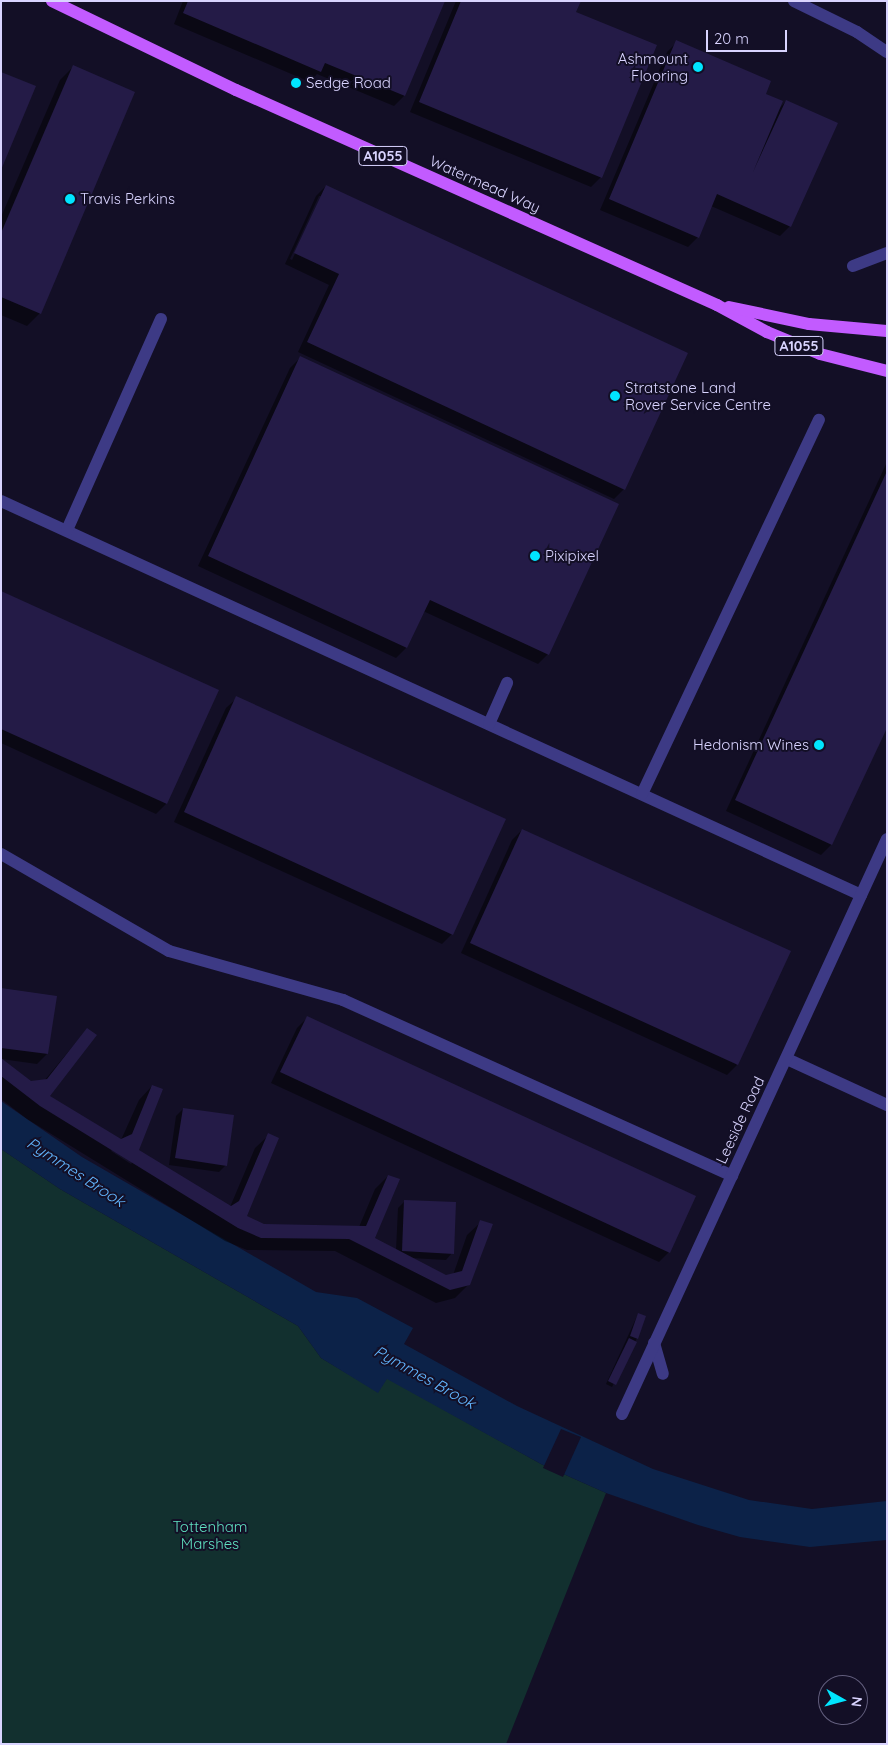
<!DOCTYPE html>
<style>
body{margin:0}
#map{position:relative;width:888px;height:1745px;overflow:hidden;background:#130f26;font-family:Quicksand,sans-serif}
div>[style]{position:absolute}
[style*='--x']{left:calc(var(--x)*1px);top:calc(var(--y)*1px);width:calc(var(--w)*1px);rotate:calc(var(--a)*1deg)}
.green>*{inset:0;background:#12302f}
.water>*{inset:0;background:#0c2248}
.pier>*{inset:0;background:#130f26}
.shadow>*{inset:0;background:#0007}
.building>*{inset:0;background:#241b47}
.minor>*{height:12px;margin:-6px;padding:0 6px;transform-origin:6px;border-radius:6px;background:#3d3a85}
.major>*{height:12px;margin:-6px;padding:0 6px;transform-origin:6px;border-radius:6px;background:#c25bff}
.dots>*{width:14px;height:14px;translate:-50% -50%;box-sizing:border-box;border:2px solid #130f26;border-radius:50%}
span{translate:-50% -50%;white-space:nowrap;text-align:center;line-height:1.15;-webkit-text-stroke:4px #130f26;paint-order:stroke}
.shield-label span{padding:1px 4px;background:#130f26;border:1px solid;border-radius:4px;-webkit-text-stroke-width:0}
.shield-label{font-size:14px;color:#d9d4ff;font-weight:700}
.poi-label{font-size:15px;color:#d9d4ff}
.right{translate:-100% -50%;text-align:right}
.left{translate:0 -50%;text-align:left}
.street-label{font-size:15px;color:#d9d4ff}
.park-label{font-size:15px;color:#5fe0c0}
.water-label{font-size:16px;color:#62b6ff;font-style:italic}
.frame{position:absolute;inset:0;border:2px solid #d9d4ff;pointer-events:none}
.north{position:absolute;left:818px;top:1675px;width:50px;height:50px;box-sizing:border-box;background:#130f26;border:1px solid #625e7d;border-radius:50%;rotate:97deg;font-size:14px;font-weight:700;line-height:20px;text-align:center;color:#d9d4ff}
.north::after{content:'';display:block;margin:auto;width:18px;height:22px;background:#00e5ff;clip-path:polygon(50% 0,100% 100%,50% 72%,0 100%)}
.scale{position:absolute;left:706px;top:30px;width:81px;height:22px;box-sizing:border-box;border:2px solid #d9d4ff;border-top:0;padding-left:6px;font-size:15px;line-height:18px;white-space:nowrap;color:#d9d4ff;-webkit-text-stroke:4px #130f26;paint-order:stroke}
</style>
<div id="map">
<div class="green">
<i style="clip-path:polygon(1px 1149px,60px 1189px,298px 1326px,321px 1358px,378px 1392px,387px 1378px,541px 1464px,606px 1493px,506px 1744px,1px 1744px)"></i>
</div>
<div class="water">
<i style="clip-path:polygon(1px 1101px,82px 1157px,316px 1292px,357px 1298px,413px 1328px,404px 1344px,517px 1406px,653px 1469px,749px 1500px,812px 1509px,887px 1501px,887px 1540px,810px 1547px,740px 1537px,698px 1525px,606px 1493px,541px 1464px,387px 1379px,378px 1393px,321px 1358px,298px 1326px,60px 1189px,1px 1149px)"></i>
</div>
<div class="pier">
<i style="clip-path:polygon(561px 1429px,581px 1437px,563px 1477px,543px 1468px)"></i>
</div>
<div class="shadow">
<i style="clip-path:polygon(183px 1px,442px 1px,443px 2px,404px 96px,394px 106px,317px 74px,310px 82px,174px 24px)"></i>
<i style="clip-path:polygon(456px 1px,580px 1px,574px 13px,601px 177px,591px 187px,410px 112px)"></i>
<i style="clip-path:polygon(677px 42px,764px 94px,779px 109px,786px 101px,790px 226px,780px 236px,711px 206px,698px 237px,688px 247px,600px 210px,667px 52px)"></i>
<i style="clip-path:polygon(73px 67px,40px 313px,27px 326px,1px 315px,1px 217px,60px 80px)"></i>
<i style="clip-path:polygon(evenodd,326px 186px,624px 489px,614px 499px,298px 352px,329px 285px,285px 264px,316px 196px,326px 186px,319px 196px,322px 196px,292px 260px,290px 259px,319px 196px)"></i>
<i style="clip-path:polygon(300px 358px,548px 654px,538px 664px,423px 611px,406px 648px,396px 658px,198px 566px,290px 368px)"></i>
<i style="clip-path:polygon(887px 462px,887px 722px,831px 845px,821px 855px,726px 811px)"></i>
<i style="clip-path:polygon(1px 592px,217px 691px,166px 804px,156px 814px,1px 743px)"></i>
<i style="clip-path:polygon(237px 698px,452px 934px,442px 944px,174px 822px,226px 708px)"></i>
<i style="clip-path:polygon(522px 830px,737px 1065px,727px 1075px,461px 953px,512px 840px)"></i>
<i style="clip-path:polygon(1px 989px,47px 1054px,37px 1064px,1px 1059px)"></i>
<i style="clip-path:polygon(307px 1018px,669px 1252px,659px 1262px,271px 1083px,297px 1028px)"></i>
<i style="clip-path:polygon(evenodd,87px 1029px,48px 1096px,121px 1140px,139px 1100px,152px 1086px,137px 1150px,230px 1207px,255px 1148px,269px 1135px,245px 1217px,264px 1225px,359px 1227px,375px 1189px,388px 1176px,373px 1238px,396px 1250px,398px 1208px,405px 1201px,452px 1253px,446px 1260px,411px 1258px,445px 1277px,453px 1275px,467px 1235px,481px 1222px,469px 1284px,455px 1298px,436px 1303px,335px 1251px,247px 1250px,225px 1241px,27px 1119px,1px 1099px,1px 1059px,30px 1082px,44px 1081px,87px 1029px,112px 1149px,133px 1161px,131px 1164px,111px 1151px,112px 1149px)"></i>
<i style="clip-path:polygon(183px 1109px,226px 1165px,219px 1172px,169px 1165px,176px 1116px)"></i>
<i style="clip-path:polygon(638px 1314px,637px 1338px,612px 1387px,606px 1384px)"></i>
</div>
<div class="building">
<i style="clip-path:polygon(188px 1px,445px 1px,405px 96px,325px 63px,321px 72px,183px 13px)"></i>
<i style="clip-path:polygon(461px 1px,581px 1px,576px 12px,657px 45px,602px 178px,419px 102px)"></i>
<i style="clip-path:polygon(676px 40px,771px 81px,766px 94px,783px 101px,753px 172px,786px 100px,838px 123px,791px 227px,717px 194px,699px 238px,609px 199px)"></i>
<i style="clip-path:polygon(73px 65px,135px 92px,41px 314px,1px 297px,1px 233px)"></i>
<i style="clip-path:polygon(1px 72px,36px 86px,1px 170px)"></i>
<i style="clip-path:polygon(326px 185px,688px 353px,625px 490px,307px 342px,339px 274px,294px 253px)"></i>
<i style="clip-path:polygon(300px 356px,619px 504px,549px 655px,430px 600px,407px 648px,208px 556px)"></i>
<i style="clip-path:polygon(887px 471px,887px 728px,832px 845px,735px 800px)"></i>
<i style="clip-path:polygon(1px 591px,219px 690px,167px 804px,1px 729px)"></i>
<i style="clip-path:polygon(236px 696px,506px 819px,453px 935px,184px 812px)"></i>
<i style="clip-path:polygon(522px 829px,791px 951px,738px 1065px,470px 943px)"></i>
<i style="clip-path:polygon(1px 988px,57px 996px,48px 1054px,1px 1048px)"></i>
<i style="clip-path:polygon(307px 1016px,696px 1196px,670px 1253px,280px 1072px)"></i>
<i style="clip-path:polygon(87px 1028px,97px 1035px,50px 1096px,121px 1139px,132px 1134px,152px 1085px,163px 1089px,139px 1150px,231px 1206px,239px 1201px,268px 1133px,279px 1138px,247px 1216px,264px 1224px,366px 1226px,388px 1175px,400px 1179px,375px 1238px,446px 1275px,462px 1271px,480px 1220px,493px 1224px,470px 1285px,450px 1290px,349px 1239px,261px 1238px,238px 1228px,40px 1106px,1px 1076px,1px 1058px,31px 1081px,47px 1079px)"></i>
<i style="clip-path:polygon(183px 1108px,234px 1115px,227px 1166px,175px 1158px)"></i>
<i style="clip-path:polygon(404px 1200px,456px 1202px,454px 1254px,402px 1251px)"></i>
<i style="clip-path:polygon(638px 1313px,646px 1316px,638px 1339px,630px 1336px)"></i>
<i style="clip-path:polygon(629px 1338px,637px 1342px,616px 1385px,608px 1381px)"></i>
</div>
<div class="minor">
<i style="--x:794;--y:1;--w:70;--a:26.2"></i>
<i style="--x:857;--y:32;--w:36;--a:34"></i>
<i style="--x:853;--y:266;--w:36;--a:-21"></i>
<i style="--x:1;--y:501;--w:946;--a:24.61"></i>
<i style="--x:67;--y:530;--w:231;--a:-66"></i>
<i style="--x:489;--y:724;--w:45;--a:-66.3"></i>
<i style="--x:642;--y:794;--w:414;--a:-64.7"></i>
<i style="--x:1;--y:854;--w:194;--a:30"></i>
<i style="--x:169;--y:951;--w:181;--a:15.7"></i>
<i style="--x:343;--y:1000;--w:427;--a:24.3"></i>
<i style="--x:787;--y:1059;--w:110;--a:24.7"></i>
<i style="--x:654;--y:1343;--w:32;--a:74"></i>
<i style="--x:622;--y:1414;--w:633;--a:-65.26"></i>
</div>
<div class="major">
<i style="--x:52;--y:1;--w:204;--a:25.8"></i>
<i style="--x:236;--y:90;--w:527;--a:24.08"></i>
<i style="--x:717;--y:305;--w:57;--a:28.4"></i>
<i style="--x:767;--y:332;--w:57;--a:22.5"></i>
<i style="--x:820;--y:354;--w:69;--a:14.2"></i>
<i style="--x:729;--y:307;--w:82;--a:12"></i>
<i style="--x:809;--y:324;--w:78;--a:5.1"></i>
</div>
<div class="dots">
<i style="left:698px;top:67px;background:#00e5ff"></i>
<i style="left:296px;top:83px;background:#00e5ff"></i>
<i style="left:70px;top:199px;background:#00e5ff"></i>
<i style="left:615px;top:396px;background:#00e5ff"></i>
<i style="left:535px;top:556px;background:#00e5ff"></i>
<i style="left:819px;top:745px;background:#00e5ff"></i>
</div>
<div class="shield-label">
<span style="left:383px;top:156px">A1055</span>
<span style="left:799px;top:346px">A1055</span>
</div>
<div class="poi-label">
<span class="right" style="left:688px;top:67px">Ashmount<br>Flooring</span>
<span class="left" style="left:306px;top:83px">Sedge Road</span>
<span class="left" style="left:80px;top:199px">Travis Perkins</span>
<span class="left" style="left:625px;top:396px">Stratstone Land<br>Rover Service Centre</span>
<span class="left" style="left:545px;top:556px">Pixipixel</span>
<span class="right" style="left:809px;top:745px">Hedonism Wines</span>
</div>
<div class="street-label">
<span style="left:485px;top:184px;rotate:24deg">Watermead Way</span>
<span style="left:740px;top:1120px;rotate:-65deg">Leeside Road</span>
</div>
<div class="park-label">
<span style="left:210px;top:1535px">Tottenham<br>Marshes</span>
</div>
<div class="water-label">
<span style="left:76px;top:1172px;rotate:33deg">Pymmes Brook</span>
<span style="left:425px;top:1377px;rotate:29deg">Pymmes Brook</span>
</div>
<div class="frame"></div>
<div class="north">N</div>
<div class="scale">20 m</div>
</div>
